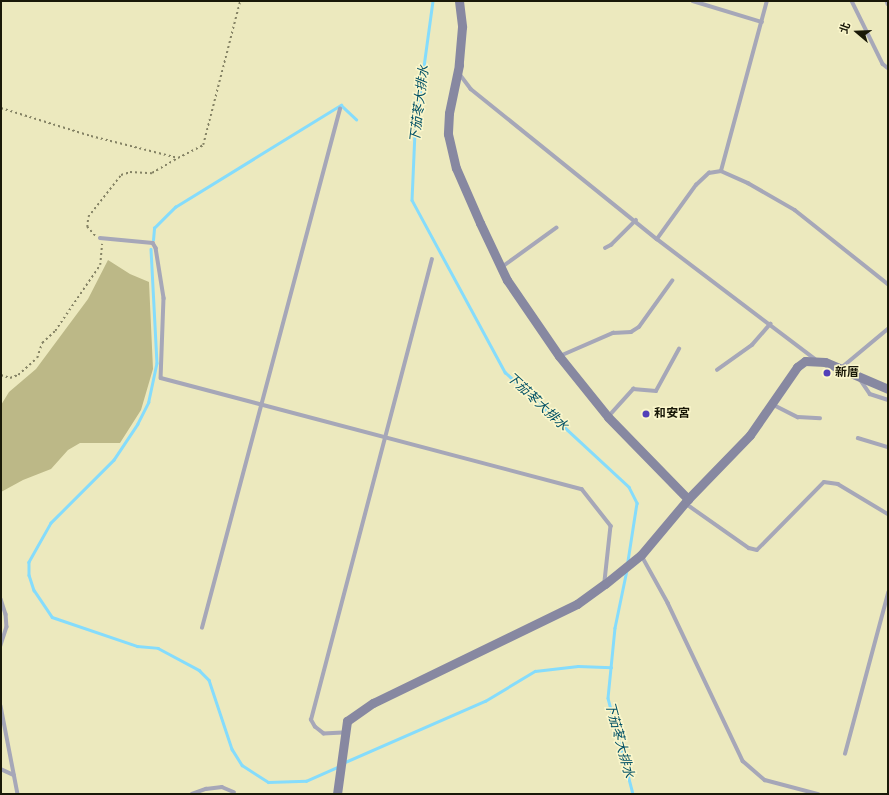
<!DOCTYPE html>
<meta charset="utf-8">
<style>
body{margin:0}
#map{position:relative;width:889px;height:795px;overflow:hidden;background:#ece9be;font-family:"Zilla Slab","Noto Sans TC",serif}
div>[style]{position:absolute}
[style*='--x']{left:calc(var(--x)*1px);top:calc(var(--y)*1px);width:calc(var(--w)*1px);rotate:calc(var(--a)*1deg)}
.green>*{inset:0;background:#bcb887}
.stream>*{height:2.5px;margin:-1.25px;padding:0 1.25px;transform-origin:1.25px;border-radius:1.25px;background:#85dcfc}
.path>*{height:1.5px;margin-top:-0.75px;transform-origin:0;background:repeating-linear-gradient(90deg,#858365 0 2px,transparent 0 5px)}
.lane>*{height:3.5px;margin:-1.75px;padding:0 1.75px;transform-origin:1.75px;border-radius:1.75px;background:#a6a7b8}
.secondary>*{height:9px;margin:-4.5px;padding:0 4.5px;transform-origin:4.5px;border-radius:4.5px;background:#8788a1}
.dots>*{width:11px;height:11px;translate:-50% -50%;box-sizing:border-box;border:2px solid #faf6cb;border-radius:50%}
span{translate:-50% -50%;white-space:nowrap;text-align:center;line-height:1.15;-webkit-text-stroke:3px #faf6cb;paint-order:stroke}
.poi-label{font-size:12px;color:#191808;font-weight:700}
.left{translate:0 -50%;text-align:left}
.water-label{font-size:13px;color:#005065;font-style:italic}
.frame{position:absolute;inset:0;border:2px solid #191808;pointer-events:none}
.north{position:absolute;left:837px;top:12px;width:40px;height:40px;-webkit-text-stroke:3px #faf6cb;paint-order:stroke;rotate:289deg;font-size:11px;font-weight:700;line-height:16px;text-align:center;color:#191808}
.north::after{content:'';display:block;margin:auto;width:14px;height:18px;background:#191808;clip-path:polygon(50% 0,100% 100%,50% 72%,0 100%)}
</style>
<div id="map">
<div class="green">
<i style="clip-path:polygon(108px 260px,130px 274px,149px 282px,153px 369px,141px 410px,120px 443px,80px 443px,68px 450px,51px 469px,23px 480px,1px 492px,1px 405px,9px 392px,36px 369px,88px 299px)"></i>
</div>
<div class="stream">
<i style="--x:433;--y:1;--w:132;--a:97.8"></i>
<i style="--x:415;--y:132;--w:68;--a:92.5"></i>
<i style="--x:412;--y:200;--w:196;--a:61.6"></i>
<i style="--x:505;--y:372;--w:169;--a:42.8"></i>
<i style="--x:629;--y:487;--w:18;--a:63"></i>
<i style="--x:637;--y:503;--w:59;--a:98.8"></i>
<i style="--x:153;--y:240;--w:12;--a:-85"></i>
<i style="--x:154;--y:228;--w:30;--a:-45"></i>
<i style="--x:175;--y:207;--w:195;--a:-31.6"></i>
<i style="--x:341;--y:105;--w:21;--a:43"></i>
<i style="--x:151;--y:249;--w:114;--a:87"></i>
<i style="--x:157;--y:363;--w:40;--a:102"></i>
<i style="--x:149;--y:402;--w:25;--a:117"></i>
<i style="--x:138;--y:424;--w:43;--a:123.7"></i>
<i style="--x:114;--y:460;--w:89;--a:135"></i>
<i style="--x:51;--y:523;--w:45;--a:119.4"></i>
<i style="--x:29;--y:562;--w:13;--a:90"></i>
<i style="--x:29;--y:575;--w:16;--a:72"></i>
<i style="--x:34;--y:590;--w:32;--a:56"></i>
<i style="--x:52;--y:617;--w:90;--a:18.8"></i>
<i style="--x:137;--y:646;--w:21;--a:5"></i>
<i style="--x:158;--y:648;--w:47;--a:28.2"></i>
<i style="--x:199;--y:670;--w:14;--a:45"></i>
<i style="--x:209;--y:680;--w:73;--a:71.6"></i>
<i style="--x:232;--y:749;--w:19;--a:58"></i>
<i style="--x:242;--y:765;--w:31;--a:33"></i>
<i style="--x:268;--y:782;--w:38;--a:-2"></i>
<i style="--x:306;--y:781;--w:36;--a:-24"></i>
<i style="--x:627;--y:570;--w:59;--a:101.7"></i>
<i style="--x:615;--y:628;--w:70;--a:95.7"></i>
<i style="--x:608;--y:698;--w:99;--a:75.4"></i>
<i style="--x:343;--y:763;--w:155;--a:-23.6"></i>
<i style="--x:485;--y:701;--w:58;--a:-31"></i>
<i style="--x:535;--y:671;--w:43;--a:-6.6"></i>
<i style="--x:578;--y:666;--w:33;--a:2"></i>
</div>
<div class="path">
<i style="--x:1;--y:108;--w:94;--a:17.3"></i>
<i style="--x:91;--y:136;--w:90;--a:14.2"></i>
<i style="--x:178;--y:158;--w:28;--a:-27"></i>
<i style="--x:203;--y:145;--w:149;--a:-75.6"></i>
<i style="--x:95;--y:236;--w:12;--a:-132"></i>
<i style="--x:87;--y:227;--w:10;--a:-84"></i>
<i style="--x:88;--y:217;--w:53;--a:-51.8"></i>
<i style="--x:121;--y:175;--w:9;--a:-18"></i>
<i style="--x:130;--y:172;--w:22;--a:3"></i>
<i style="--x:152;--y:173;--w:30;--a:-30"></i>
<i style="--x:1;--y:375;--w:9;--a:18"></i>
<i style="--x:10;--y:378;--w:9;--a:-21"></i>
<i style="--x:18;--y:375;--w:25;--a:-42"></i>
<i style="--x:37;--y:358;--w:16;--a:-72"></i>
<i style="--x:42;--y:343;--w:18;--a:-43"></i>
<i style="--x:55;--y:331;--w:80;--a:-55.7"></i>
<i style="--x:100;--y:265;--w:21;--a:-85"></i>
</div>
<div class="lane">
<i style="--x:693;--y:1;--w:72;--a:16.9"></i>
<i style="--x:852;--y:1;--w:70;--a:63.8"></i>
<i style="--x:883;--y:64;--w:6;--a:39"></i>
<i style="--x:887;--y:1;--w:3;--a:72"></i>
<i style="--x:459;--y:73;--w:20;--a:53"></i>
<i style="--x:471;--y:89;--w:239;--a:38.9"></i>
<i style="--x:657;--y:239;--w:198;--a:37.2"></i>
<i style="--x:721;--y:171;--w:176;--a:-74.9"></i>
<i style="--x:100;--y:238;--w:53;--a:5.4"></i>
<i style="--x:153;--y:243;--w:6;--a:59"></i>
<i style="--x:156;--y:248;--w:51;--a:80.9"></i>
<i style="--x:164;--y:298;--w:80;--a:92.1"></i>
<i style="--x:161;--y:378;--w:435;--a:14.8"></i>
<i style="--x:582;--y:489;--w:47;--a:51.9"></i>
<i style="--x:611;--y:526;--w:55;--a:96.2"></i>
<i style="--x:657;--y:239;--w:67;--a:-54.2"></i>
<i style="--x:696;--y:185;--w:18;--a:-43"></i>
<i style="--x:709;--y:173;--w:12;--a:-9"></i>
<i style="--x:721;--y:171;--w:30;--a:24"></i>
<i style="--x:748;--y:183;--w:54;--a:29.9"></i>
<i style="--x:795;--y:210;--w:119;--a:38.5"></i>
<i style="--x:605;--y:248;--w:7;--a:-27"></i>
<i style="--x:611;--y:245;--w:35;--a:-45"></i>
<i style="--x:502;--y:267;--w:67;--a:-35.8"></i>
<i style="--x:560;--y:356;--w:58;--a:-23.5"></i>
<i style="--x:613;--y:333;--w:18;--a:-3"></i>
<i style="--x:631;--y:332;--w:9;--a:-32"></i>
<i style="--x:639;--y:327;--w:57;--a:-54.3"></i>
<i style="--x:841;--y:368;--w:61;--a:-39.7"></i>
<i style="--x:717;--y:370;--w:43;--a:-35.5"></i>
<i style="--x:752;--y:345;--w:28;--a:-49"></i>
<i style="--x:860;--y:379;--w:18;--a:56"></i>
<i style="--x:870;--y:394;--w:19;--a:18"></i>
<i style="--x:772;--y:404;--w:29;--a:27"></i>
<i style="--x:798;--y:417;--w:22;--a:3"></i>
<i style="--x:608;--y:417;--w:38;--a:-48"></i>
<i style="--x:633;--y:389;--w:23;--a:5"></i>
<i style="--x:656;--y:391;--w:48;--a:-61.3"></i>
<i style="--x:858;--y:438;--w:31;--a:17"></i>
<i style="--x:685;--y:503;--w:78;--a:35.1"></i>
<i style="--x:749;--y:548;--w:8;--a:14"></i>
<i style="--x:757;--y:550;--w:95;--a:-45.4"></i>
<i style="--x:824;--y:482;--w:14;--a:8"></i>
<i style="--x:838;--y:484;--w:58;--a:31"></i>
<i style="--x:642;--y:556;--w:54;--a:61"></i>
<i style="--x:668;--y:603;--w:175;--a:64.6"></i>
<i style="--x:743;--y:761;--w:29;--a:41"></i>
<i style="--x:765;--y:780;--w:55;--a:14.8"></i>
<i style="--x:1;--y:599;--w:16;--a:72"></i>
<i style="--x:6;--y:614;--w:13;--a:86"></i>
<i style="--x:7;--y:627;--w:20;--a:108"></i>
<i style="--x:202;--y:628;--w:537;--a:-75.11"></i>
<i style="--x:1;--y:706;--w:90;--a:79.1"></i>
<i style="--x:343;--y:733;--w:19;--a:177"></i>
<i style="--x:324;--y:734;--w:11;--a:-142"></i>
<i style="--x:315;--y:727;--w:8;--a:-120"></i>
<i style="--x:311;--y:720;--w:476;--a:-75.3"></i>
<i style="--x:845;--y:754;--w:167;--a:-75"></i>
<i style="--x:1;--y:769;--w:14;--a:25"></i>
<i style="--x:192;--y:794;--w:15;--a:-20"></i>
<i style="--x:206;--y:789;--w:16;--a:-7"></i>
<i style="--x:222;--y:787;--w:13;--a:23"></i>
</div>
<div class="secondary">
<i style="--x:459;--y:1;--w:26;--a:83"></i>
<i style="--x:462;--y:27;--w:38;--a:95"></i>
<i style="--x:459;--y:65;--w:49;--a:101.8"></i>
<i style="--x:449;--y:113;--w:21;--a:93"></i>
<i style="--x:448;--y:134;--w:35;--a:77"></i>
<i style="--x:456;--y:168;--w:60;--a:66.4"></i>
<i style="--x:480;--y:223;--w:63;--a:64.7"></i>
<i style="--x:507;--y:280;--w:92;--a:55.6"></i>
<i style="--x:559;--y:356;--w:78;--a:51.2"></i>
<i style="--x:608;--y:417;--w:115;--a:45.7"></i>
<i style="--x:337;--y:794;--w:74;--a:-82.2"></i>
<i style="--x:347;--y:721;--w:32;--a:-35"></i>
<i style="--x:373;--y:703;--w:227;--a:-25.9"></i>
<i style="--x:577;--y:604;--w:34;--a:-36"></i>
<i style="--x:605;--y:584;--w:46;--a:-38.9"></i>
<i style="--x:641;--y:555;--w:73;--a:-50"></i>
<i style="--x:688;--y:499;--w:89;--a:-45.9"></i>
<i style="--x:750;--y:435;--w:83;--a:-55.3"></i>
<i style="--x:797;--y:367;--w:10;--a:-37"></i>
<i style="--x:805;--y:361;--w:20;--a:3"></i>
<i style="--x:825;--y:362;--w:69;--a:23.2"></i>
</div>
<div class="dots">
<i style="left:827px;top:373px;background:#5341b9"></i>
<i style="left:646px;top:414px;background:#5341b9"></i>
</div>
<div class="poi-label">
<span class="left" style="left:835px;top:373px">新厝</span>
<span class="left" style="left:654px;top:414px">和安宮</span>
</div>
<div class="water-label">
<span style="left:420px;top:104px;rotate:-83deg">下茄苳大排水</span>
<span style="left:537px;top:402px;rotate:43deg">下茄苳大排水</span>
<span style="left:619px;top:740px;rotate:75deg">下茄苳大排水</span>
</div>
<div class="frame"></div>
<div class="north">北</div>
</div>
